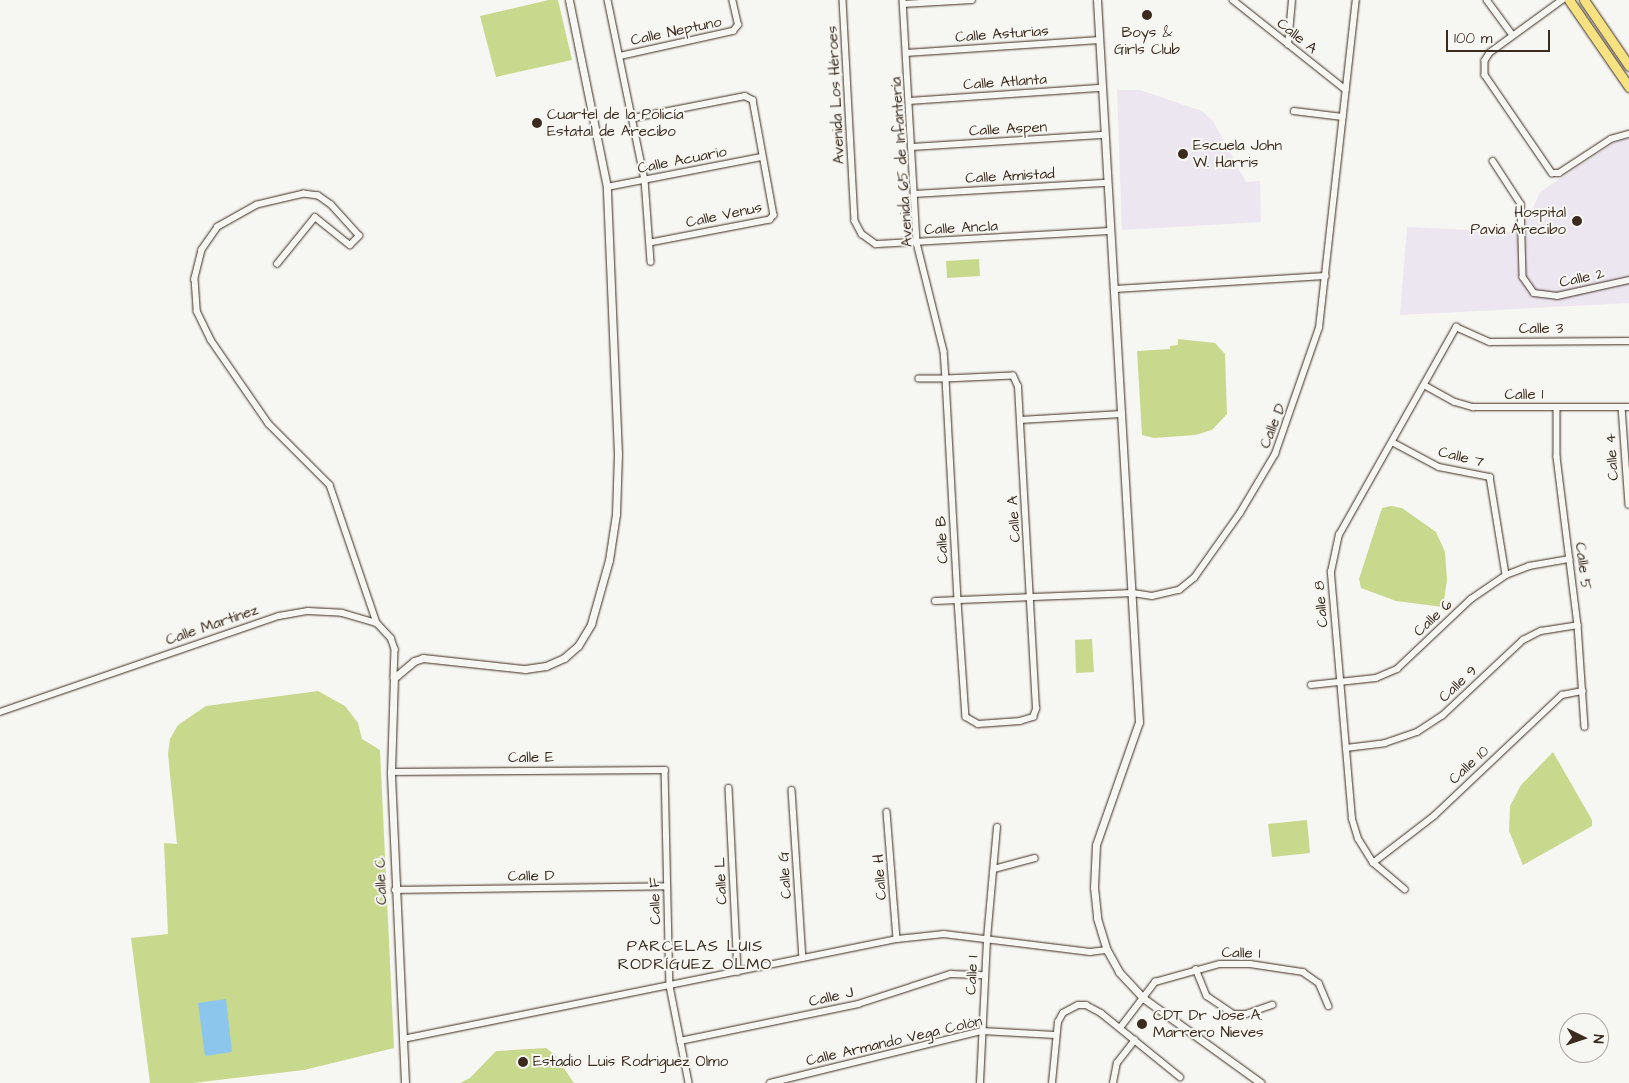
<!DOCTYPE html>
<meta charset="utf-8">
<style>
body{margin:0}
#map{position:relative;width:1629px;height:1083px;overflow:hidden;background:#f6f6f2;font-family:"Architects Daughter",sans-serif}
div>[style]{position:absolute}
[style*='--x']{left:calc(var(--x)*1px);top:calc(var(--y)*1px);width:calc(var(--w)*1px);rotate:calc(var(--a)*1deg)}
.built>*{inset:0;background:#ece6f1}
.green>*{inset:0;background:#c8d98d}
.water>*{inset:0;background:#8dc6ec}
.roads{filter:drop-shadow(0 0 1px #3b2a1e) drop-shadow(0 0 1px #3b2a1e)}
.minor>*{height:5.5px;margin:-2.75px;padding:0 2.75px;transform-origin:2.75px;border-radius:2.75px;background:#f6f6f2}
.tertiary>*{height:7px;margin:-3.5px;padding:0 3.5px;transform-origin:3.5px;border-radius:3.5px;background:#f6f6f2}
.primary>*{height:9px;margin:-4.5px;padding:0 4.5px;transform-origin:4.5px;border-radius:4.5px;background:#f7e281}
.dots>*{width:14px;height:14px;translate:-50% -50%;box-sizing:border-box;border:2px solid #f6f6f2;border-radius:50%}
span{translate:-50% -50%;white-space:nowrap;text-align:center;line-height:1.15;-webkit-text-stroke:4px #f6f6f2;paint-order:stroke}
.street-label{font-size:15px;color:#3b2a1e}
.poi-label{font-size:15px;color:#3b2a1e}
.left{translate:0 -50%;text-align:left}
.right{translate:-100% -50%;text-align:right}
.neighbourhood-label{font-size:16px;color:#3b2a1e;letter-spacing:1px}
.north{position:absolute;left:1559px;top:1013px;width:50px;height:50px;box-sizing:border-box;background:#f6f6f2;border:1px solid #aba49d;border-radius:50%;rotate:94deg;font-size:14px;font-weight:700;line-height:20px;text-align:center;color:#3b2a1e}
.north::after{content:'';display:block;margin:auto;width:18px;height:22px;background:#3b2a1e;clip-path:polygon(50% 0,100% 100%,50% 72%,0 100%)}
.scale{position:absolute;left:1446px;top:30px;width:104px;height:22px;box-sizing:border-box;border:2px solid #3b2a1e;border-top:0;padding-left:6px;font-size:15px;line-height:18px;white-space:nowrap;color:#3b2a1e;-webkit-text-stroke:4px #f6f6f2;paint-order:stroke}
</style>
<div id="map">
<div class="built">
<i style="clip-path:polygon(1117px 90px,1140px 90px,1202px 111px,1213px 121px,1246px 182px,1260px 181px,1261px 222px,1122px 230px)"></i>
<i style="clip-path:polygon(1629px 137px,1629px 303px,1400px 315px,1407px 227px,1514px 232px,1530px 215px,1540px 192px,1615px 142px)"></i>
</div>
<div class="green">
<i style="clip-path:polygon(549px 0,558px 0,572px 60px,496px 77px,480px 16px)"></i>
<i style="clip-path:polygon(979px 259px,980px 276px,947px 278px,946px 261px)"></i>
<i style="clip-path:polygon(1178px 339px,1215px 343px,1225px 354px,1227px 414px,1212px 430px,1195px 435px,1154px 438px,1142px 435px,1137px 351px,1170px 349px,1170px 346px,1178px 345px)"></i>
<i style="clip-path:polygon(1391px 506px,1402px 508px,1436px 532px,1445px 552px,1447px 580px,1443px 607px,1396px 601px,1361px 588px,1359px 579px,1382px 508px)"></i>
<i style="clip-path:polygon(1092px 639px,1094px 672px,1076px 673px,1075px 640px)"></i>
<i style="clip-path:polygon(318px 691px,345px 706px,358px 723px,362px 739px,380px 750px,394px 1048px,304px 1070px,193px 1083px,150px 1083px,131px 938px,168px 934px,164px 843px,177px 844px,168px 754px,170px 739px,178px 725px,206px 706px)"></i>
<i style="clip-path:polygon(1553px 752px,1592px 820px,1592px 826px,1523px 865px,1509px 831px,1510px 806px,1521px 785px)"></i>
<i style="clip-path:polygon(1307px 820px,1310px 853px,1272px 857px,1268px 824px)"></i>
<i style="clip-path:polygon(546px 1048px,555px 1055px,574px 1083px,460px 1083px,470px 1078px,496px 1051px)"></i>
</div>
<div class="water">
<i style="clip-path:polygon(226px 999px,232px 1052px,205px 1056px,198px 1003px)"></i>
</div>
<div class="roads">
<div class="minor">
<i style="--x:608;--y:0;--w:184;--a:78.4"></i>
<i style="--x:645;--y:180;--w:82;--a:85.8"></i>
<i style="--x:843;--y:0;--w:221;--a:86.9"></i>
<i style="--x:855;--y:221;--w:15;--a:62"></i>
<i style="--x:862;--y:234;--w:17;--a:36"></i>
<i style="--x:876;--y:244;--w:235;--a:-3.2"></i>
<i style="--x:903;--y:0;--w:243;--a:86.7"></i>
<i style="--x:917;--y:243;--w:111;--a:76"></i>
<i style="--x:944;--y:351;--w:28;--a:86"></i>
<i style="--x:946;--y:379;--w:222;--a:86.9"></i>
<i style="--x:958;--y:601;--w:116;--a:86.1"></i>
<i style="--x:966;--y:717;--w:14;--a:30"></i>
<i style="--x:978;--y:724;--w:42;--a:-4.1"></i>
<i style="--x:1020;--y:721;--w:14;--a:-17"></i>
<i style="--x:1033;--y:717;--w:9;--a:-69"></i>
<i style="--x:1036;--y:709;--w:323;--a:-93.2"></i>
<i style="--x:1018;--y:387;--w:12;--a:-114"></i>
<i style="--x:1013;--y:376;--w:67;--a:177.4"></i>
<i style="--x:946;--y:379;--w:27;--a:180"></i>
<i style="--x:1233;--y:0;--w:144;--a:38.5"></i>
<i style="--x:1487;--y:0;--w:42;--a:53.7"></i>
<i style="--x:1563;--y:0;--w:90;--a:144"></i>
<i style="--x:1490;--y:53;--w:9;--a:122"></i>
<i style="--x:1485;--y:61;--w:14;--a:90"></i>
<i style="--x:1485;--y:75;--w:119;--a:55.6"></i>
<i style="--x:1552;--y:173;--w:7;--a:0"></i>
<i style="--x:1559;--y:173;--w:62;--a:-33.2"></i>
<i style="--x:1611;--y:139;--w:19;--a:-16"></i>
<i style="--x:903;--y:4;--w:69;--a:-3.3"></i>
<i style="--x:1288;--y:45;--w:45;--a:-84.9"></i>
<i style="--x:906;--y:53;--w:194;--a:-3.8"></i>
<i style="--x:620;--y:56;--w:116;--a:-12.5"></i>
<i style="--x:733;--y:31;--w:8;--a:-50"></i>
<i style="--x:738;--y:25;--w:26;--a:-103"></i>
<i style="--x:909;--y:101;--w:193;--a:-3.9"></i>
<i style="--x:1294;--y:111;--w:49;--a:7"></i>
<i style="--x:633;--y:118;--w:114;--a:-11.1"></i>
<i style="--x:745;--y:96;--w:9;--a:27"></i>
<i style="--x:753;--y:100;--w:117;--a:79.7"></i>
<i style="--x:774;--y:215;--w:6;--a:129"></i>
<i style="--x:770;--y:220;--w:122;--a:169.1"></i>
<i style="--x:912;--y:147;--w:193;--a:-3.6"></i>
<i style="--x:1493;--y:161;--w:51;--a:56.9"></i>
<i style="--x:1521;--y:204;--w:73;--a:88.4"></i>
<i style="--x:1523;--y:277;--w:19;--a:55"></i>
<i style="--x:1534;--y:293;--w:23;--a:7"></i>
<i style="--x:1557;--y:296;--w:74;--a:-12.5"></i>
<i style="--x:607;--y:187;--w:157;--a:-11"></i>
<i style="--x:914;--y:194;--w:193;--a:-3.3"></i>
<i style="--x:277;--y:264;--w:60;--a:-51"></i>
<i style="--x:315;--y:217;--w:45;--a:38.7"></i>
<i style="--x:350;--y:245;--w:13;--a:-45"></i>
<i style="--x:359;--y:236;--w:42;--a:-132.1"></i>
<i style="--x:331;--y:205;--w:16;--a:-145"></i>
<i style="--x:318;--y:196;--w:14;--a:-172"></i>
<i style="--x:304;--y:194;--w:48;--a:166.8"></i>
<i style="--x:257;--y:205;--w:45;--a:150.6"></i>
<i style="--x:218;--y:227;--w:28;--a:125"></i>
<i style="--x:202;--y:250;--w:30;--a:104"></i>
<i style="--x:195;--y:279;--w:32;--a:86"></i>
<i style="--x:197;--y:311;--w:32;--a:64"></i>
<i style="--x:211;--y:340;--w:102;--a:55.4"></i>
<i style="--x:269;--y:424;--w:86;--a:45"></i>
<i style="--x:330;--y:485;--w:146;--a:71.2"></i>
<i style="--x:1114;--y:289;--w:212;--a:-3.5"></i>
<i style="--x:1424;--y:385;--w:35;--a:29"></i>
<i style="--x:1455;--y:402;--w:19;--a:16"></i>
<i style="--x:1473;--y:407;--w:156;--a:0"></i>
<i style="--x:1622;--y:407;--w:98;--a:85.9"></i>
<i style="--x:1557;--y:408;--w:49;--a:90"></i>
<i style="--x:1557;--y:457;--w:169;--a:82.9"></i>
<i style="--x:1578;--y:625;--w:102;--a:86.1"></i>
<i style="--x:1020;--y:420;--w:102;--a:-3.4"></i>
<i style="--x:1392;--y:442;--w:53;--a:28"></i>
<i style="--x:1439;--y:467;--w:52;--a:11.1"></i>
<i style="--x:1490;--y:477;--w:99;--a:80.7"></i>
<i style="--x:935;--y:601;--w:198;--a:-2.3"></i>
<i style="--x:1133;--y:593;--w:19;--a:9"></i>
<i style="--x:1152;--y:596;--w:28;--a:-13"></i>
<i style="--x:1179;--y:590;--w:19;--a:-39"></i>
<i style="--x:1194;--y:578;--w:80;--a:-54.7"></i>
<i style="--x:1240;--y:513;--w:69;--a:-59.3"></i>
<i style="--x:1275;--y:454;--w:133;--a:-70.8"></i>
<i style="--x:1319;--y:328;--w:330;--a:-83.6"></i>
<i style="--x:1311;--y:685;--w:65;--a:-6.1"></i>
<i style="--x:1376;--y:678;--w:23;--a:-23"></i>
<i style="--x:1397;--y:669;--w:102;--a:-43.4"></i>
<i style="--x:1471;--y:599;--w:42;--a:-34.4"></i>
<i style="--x:1506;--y:575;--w:25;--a:-21"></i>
<i style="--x:1529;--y:566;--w:41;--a:-9.9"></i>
<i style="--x:0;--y:712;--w:295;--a:-19"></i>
<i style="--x:279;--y:616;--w:29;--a:-10"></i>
<i style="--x:308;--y:611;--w:34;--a:3"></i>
<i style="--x:342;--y:613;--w:36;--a:16"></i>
<i style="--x:377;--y:623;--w:21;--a:47"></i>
<i style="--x:391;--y:638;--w:12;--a:70"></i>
<i style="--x:395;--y:649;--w:29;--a:92"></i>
<i style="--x:1346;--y:748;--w:39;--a:-7"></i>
<i style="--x:1385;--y:743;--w:34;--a:-19"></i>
<i style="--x:1417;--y:732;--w:30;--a:-33"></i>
<i style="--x:1442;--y:716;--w:111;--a:-43.2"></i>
<i style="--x:1523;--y:640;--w:20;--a:-27"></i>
<i style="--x:1541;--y:631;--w:37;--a:-9"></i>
<i style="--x:391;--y:772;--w:274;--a:-0.4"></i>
<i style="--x:665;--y:770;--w:216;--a:88.7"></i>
<i style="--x:670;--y:986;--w:99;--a:78.9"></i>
<i style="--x:729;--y:788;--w:184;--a:87.2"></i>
<i style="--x:792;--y:790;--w:168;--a:86.3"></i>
<i style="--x:887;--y:812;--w:127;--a:85.5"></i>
<i style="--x:1373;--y:863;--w:77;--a:-37.6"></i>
<i style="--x:1434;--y:816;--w:176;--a:-43.4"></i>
<i style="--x:1562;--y:695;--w:21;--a:-11"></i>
<i style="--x:994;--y:869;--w:42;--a:-15"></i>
<i style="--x:395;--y:890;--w:272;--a:-0.8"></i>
<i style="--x:1405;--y:890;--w:42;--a:-139.8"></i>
<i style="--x:1373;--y:863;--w:28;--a:-122"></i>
<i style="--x:1358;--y:839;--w:21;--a:-107"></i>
<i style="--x:1352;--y:819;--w:248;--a:-94.9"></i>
<i style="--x:1331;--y:572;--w:38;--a:-78"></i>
<i style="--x:1339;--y:535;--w:239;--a:-60.6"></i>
<i style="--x:1456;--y:327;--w:37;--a:24"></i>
<i style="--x:1490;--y:342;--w:139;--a:-0.4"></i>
<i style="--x:1196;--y:969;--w:29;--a:68"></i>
<i style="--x:1207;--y:996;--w:32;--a:34"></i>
<i style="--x:1234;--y:1014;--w:12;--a:0"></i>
<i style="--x:1246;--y:1014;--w:28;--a:-19"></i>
<i style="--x:1120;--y:1028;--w:58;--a:-52.7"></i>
<i style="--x:1155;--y:982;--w:67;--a:-15.5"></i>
<i style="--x:1220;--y:964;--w:30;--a:0"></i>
<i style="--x:1250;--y:964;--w:54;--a:8.6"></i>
<i style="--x:1303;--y:972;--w:19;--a:35"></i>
<i style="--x:1319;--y:983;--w:25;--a:67"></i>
<i style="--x:403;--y:1039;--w:504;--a:-11.44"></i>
<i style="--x:897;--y:939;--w:47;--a:-6.1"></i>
<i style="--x:944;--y:934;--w:147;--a:7"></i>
<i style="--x:1090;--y:952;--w:17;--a:-7"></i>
<i style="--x:680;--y:1041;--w:182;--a:-11.7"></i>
<i style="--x:858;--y:1004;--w:98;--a:-17.9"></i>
<i style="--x:951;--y:974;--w:34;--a:2"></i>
<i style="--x:770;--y:1083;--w:218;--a:-13.8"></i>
<i style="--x:982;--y:1031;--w:73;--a:3.1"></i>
<i style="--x:980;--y:1083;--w:144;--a:-87.2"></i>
<i style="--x:987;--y:939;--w:112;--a:-84.9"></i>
<i style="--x:1052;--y:1083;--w:61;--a:-84.4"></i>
<i style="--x:1058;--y:1022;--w:10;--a:-61"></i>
<i style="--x:1063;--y:1013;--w:17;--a:-28"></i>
<i style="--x:1078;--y:1005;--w:8;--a:0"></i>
<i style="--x:1086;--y:1005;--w:17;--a:28"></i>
<i style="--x:1101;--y:1013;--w:102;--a:39"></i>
<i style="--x:1113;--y:1083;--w:20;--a:-79"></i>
<i style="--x:1117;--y:1063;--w:29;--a:-52"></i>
</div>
<div class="tertiary">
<i style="--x:1097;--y:0;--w:723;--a:86.67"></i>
<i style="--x:1139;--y:722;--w:130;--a:109.3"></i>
<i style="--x:1096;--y:845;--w:42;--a:92.7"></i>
<i style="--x:1094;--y:887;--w:31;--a:84"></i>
<i style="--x:1097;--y:918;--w:34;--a:73"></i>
<i style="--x:1107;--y:950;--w:25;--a:61"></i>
<i style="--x:1119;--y:972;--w:35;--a:47"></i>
<i style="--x:1143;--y:998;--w:145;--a:35.8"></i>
<i style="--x:405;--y:1083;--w:311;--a:-92.6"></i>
<i style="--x:391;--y:772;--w:94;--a:-88.2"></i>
<i style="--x:394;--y:678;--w:26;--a:-40"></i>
<i style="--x:414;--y:661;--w:9;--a:-18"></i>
<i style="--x:423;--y:658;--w:103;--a:6.2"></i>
<i style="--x:525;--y:669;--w:21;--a:-8"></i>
<i style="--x:546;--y:666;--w:20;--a:-24"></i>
<i style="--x:564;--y:658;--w:18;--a:-41"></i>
<i style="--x:578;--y:646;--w:26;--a:-59"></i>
<i style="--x:591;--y:624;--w:66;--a:-74.3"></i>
<i style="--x:609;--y:560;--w:47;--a:-81.3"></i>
<i style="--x:616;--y:514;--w:60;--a:-88.1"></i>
<i style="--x:618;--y:454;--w:267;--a:-92.4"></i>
<i style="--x:607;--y:187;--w:191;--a:-101.5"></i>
</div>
<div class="primary">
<i style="--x:1569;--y:0;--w:106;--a:55.4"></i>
<i style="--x:1584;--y:0;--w:80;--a:55.7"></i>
</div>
</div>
<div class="dots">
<i style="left:1147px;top:15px;background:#3b2a1e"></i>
<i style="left:537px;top:123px;background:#3b2a1e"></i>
<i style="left:1183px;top:154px;background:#3b2a1e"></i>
<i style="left:1577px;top:221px;background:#3b2a1e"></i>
<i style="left:1142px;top:1024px;background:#3b2a1e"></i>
<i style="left:523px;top:1062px;background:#3b2a1e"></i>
</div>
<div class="street-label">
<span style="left:676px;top:31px;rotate:-12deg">Calle Neptuno</span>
<span style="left:1002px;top:34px;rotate:-4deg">Calle Asturias</span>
<span style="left:1297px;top:36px;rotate:39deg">Calle A</span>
<span style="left:1005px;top:82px;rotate:-4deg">Calle Atlanta</span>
<span style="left:836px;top:95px;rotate:-93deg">Avenida Los Héroes</span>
<span style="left:1008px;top:129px;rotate:-3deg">Calle Aspen</span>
<span style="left:682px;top:160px;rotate:-11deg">Calle Acuario</span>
<span style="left:902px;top:162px;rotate:-94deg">Avenida 65 de Infantería</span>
<span style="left:1010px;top:176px;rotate:-3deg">Calle Amistad</span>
<span style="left:724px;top:215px;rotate:-12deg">Calle Venus</span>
<span style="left:961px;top:228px;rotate:-3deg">Calle Ancla</span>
<span style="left:1582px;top:278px;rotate:-12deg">Calle 2</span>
<span style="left:1541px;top:329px">Calle 3</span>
<span style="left:1524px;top:395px">Calle 1</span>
<span style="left:1273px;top:426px;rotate:-68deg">Calle D</span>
<span style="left:1461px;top:457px;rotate:14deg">Calle 7</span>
<span style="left:1612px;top:457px;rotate:-94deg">Calle 4</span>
<span style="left:1014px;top:519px;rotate:-94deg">Calle A</span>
<span style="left:942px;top:540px;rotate:-93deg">Calle B</span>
<span style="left:1583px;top:566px;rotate:83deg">Calle 5</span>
<span style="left:1321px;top:604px;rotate:-95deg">Calle 8</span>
<span style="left:1433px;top:618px;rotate:-43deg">Calle 6</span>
<span style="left:212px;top:625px;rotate:-19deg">Calle Martínez</span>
<span style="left:1458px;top:684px;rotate:-43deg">Calle 9</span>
<span style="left:531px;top:758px">Calle E</span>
<span style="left:1469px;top:765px;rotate:-43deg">Calle 10</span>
<span style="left:785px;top:875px;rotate:-94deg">Calle G</span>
<span style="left:531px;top:876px;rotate:-1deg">Calle D</span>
<span style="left:880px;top:877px;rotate:-94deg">Calle H</span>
<span style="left:381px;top:881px;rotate:-92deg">Calle C</span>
<span style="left:721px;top:881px;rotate:-93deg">Calle L</span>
<span style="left:655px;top:901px;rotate:-92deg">Calle F</span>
<span style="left:1241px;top:953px;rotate:1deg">Calle 1</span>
<span style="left:972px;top:975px;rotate:-87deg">Calle I</span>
<span style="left:831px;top:997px;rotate:-13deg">Calle J</span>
<span style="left:894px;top:1041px;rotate:-13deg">Calle Armando Vega Colón</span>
</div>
<div class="poi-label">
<span style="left:1147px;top:41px">Boys &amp;<br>Girls Club</span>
<span class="left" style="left:547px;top:123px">Cuartel de la Policía<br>Estatal de Arecibo</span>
<span class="left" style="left:1193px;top:154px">Escuela John<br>W. Harris</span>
<span class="right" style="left:1566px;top:221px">Hospital<br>Pavia Arecibo</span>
<span class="left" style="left:1153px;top:1024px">CDT Dr Jose A.<br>Marrero Nieves</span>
<span class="left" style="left:533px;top:1062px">Estadio Luis Rodriguez Olmo</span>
</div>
<div class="neighbourhood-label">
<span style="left:695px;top:955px">PARCELAS LUIS<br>RODRÍGUEZ OLMO</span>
</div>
<div class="north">N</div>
<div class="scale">100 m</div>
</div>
